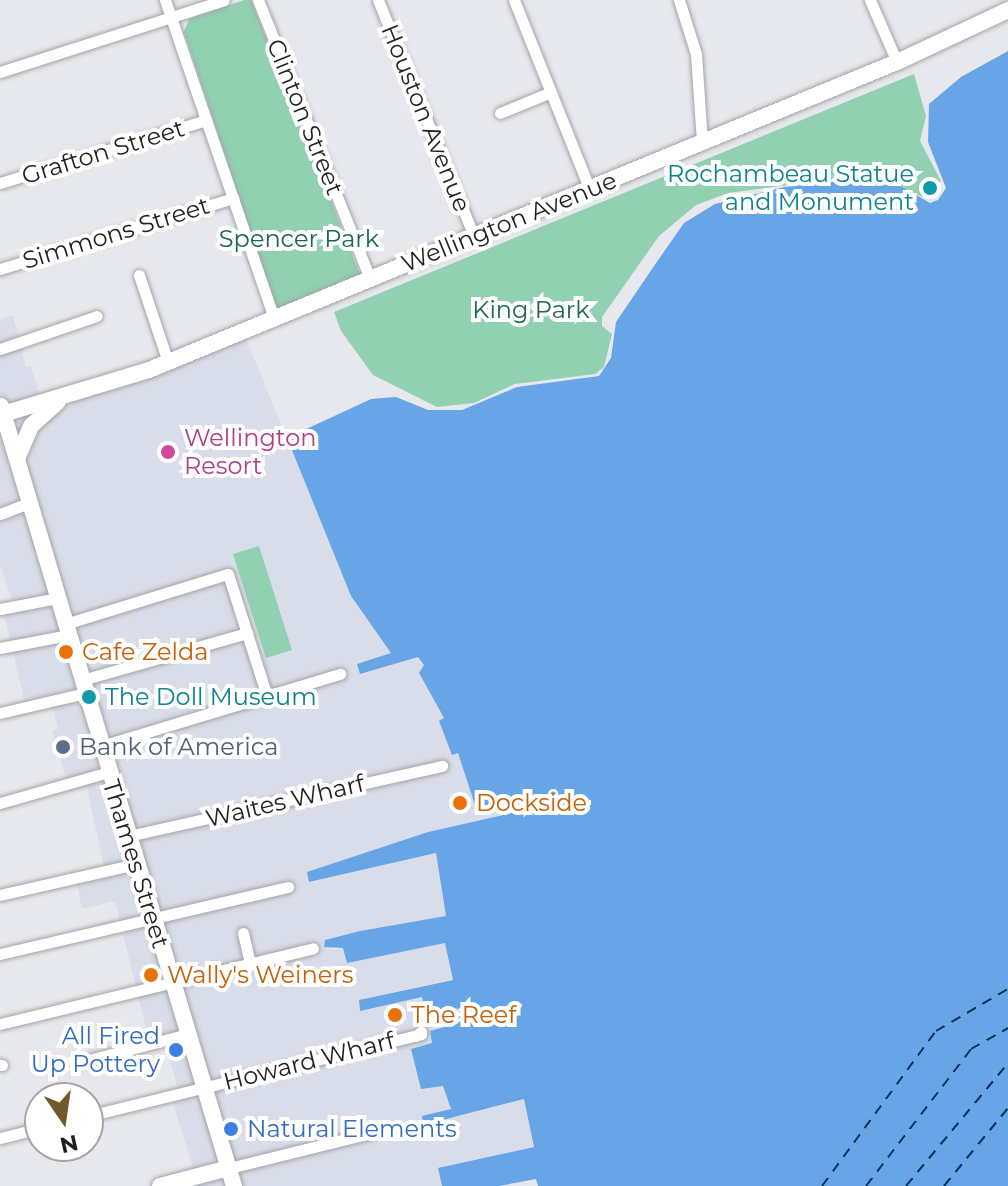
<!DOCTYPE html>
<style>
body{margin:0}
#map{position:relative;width:1008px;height:1186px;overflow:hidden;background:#e7e8ed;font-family:Montserrat,sans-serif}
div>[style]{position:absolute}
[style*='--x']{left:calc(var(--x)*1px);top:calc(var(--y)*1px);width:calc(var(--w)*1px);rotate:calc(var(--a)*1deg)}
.built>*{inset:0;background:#d9dde9}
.green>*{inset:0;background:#91d0b0}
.water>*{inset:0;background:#67a5e6}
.ferry>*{height:2px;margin-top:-1px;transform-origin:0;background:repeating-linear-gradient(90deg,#03325b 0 10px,transparent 0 18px)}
.roads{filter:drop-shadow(0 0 2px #a2a3a8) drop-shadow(0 0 2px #a2a3a8)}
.street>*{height:11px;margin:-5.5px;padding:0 5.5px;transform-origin:5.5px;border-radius:5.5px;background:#fff}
.secondary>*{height:16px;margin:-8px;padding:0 8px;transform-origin:8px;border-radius:8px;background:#fff}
.dots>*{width:22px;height:22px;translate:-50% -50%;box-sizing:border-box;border:4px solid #fff;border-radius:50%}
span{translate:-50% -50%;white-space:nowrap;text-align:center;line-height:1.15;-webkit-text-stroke:8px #fff;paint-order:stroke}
.street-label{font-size:24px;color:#1e1f20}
.culture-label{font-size:24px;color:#0d838f}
.right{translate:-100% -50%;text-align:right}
.left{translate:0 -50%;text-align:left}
.park-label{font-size:24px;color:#1d6749}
.hotel-label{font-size:24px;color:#b23c85}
.food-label{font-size:24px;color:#c56008}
.service-label{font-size:24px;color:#4e5e75}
.shop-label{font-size:24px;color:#366cbe}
.north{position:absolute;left:24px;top:1082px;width:80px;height:80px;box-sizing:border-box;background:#fff;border:2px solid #a5a5a6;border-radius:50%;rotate:167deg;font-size:22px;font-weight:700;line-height:32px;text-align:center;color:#1e1f20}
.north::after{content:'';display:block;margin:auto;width:28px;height:36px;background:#72582a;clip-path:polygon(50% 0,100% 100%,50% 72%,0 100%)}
</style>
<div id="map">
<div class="built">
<i style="clip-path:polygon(13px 315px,26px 367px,31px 366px,39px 393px,135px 366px,240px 324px,351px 596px,392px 654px,360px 673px,418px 656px,424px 665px,419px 674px,444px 718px,439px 722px,452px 754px,458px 753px,517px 797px,521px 811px,428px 832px,308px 872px,310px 882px,436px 853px,446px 916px,326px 940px,332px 950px,343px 948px,347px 963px,445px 942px,453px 979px,359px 1000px,360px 1010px,423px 997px,457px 1007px,459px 1023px,430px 1032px,451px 1110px,422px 1116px,423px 1125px,524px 1099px,534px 1147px,439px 1168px,442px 1186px,191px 1186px,198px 1184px,173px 1103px,181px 1101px,166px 1045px,151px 1049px,115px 901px,82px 909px,77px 884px,106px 877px,87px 787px,70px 791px,52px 731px,58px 729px,53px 707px,27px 712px,4px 614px,13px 604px,0 564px,0 319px)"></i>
</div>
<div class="green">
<i style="clip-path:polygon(244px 0,251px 0,360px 274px,276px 309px,184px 32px,189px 19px)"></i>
<i style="clip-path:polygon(914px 74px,926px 116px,920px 141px,941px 181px,922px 197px,883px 176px,864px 175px,728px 193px,696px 205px,659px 236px,602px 317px,602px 326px,612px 334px,604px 367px,595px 374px,515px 384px,474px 403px,437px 407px,373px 375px,341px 331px,334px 312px)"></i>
<i style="clip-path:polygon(259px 546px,292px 650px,266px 658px,233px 554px)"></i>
</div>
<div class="water">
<i style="clip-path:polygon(1008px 51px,1008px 1186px,538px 1186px,536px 1179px,499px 1186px,442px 1186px,438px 1168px,534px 1147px,524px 1099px,423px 1125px,422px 1116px,451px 1109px,443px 1086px,421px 1089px,411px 1049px,432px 1043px,430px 1031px,459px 1023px,457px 1008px,425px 1013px,422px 997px,360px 1011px,359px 1000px,453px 980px,445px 943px,347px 963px,343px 948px,324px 947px,325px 940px,360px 931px,446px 916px,436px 853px,309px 882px,307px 872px,428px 832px,521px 811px,516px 797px,476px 808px,458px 753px,452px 755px,439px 721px,444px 718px,419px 673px,424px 665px,418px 657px,360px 674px,357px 664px,391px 653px,351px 596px,287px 438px,371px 399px,396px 397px,428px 410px,462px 410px,517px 387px,599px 376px,611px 358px,616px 322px,654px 266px,684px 223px,715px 204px,785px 187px,859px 179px,901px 186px,930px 203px,938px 200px,946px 188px,928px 142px,929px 104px,961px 77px)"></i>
</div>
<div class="ferry">
<i style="--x:822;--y:1186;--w:192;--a:-53.7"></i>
<i style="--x:936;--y:1031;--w:83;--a:-30.3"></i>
<i style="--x:866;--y:1186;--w:173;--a:-52.5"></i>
<i style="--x:971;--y:1049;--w:43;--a:-29.6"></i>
<i style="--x:906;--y:1186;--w:160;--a:-50.3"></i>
<i style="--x:944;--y:1186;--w:101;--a:-50.6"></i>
</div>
<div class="roads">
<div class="street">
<i style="--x:165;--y:0;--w:337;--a:71.1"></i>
<i style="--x:258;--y:0;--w:301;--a:68.1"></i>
<i style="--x:378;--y:0;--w:255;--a:67.9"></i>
<i style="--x:514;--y:0;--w:205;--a:68.2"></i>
<i style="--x:679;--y:0;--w:57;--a:72.5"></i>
<i style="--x:696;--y:54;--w:89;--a:86.1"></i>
<i style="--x:870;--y:0;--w:68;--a:66.5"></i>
<i style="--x:0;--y:72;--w:235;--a:-17.8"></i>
<i style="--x:500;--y:113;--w:55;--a:-22.4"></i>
<i style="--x:0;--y:183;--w:215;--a:-17"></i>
<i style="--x:0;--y:269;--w:244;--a:-16.9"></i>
<i style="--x:139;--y:275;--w:92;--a:71.6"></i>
<i style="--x:0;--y:349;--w:102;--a:-18.8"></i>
<i style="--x:0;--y:514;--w:30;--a:-21"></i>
<i style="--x:0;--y:609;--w:58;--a:-10.9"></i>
<i style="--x:65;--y:624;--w:170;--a:-17.1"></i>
<i style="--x:228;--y:574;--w:131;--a:72.3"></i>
<i style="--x:0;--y:648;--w:69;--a:-10.8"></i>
<i style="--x:82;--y:680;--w:172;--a:-15.9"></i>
<i style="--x:0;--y:713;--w:87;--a:-13.2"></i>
<i style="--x:101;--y:746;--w:250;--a:-16.8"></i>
<i style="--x:0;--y:803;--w:113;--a:-15.9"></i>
<i style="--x:128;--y:836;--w:322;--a:-12.6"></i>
<i style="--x:0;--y:895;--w:139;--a:-12.8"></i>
<i style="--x:243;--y:933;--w:31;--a:77"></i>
<i style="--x:0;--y:954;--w:296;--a:-13.1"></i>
<i style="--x:0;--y:1024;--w:322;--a:-13.6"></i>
<i style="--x:85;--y:1061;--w:106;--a:-14.7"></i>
<i style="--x:0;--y:1065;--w:2;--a:0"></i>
<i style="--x:88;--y:1116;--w:343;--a:-13.8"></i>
<i style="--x:421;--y:1034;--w:2;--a:-90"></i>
<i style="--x:421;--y:1032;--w:7;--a:146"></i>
<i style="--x:0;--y:1138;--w:41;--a:-14"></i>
<i style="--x:229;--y:1168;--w:149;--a:-13.9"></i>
</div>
<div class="secondary">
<i style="--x:1;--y:406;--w:814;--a:73.37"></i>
<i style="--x:3;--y:414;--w:152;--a:-16.8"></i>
<i style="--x:149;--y:370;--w:809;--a:-22.38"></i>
<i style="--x:897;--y:62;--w:123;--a:-25.1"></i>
<i style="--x:17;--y:459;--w:36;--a:-67"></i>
<i style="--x:31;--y:426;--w:36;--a:-42"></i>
<i style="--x:160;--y:1186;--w:71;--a:-14.6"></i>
</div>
</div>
<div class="dots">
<i style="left:930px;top:188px;background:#0f9aa8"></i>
<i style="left:168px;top:452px;background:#d1479c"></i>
<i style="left:66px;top:652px;background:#e8710a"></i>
<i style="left:89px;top:697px;background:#0f9aa8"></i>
<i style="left:63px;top:747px;background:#5c6f8a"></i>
<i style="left:460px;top:803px;background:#e8710a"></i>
<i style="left:151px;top:975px;background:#e8710a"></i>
<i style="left:395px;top:1015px;background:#e8710a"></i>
<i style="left:176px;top:1050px;background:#3f7fe0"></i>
<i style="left:231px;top:1129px;background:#3f7fe0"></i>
</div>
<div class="street-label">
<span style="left:305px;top:117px;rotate:68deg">Clinton Street</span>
<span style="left:426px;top:118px;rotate:68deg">Houston Avenue</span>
<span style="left:103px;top:152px;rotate:-17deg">Grafton Street</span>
<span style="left:509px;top:222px;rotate:-22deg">Wellington Avenue</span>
<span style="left:116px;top:233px;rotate:-17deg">Simmons Street</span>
<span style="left:285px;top:801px;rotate:-13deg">Waites Wharf</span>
<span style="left:136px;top:864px;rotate:73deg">Thames Street</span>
<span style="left:309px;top:1061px;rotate:-14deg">Howard Wharf</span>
</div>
<div class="culture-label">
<span class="right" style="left:914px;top:188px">Rochambeau Statue<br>and Monument</span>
<span class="left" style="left:105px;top:697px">The Doll Museum</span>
</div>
<div class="park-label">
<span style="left:299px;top:239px">Spencer Park</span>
<span style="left:531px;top:310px">King Park</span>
</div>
<div class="hotel-label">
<span class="left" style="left:184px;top:452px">Wellington<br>Resort</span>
</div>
<div class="food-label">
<span class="left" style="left:82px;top:652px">Cafe Zelda</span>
<span class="left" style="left:476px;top:803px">Dockside</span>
<span class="left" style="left:167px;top:975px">Wally's Weiners</span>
<span class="left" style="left:411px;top:1015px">The Reef</span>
</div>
<div class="service-label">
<span class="left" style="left:79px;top:747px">Bank of America</span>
</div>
<div class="shop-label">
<span class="right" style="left:160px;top:1050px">All Fired<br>Up Pottery</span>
<span class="left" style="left:247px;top:1129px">Natural Elements</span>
</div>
<div class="north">N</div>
</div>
